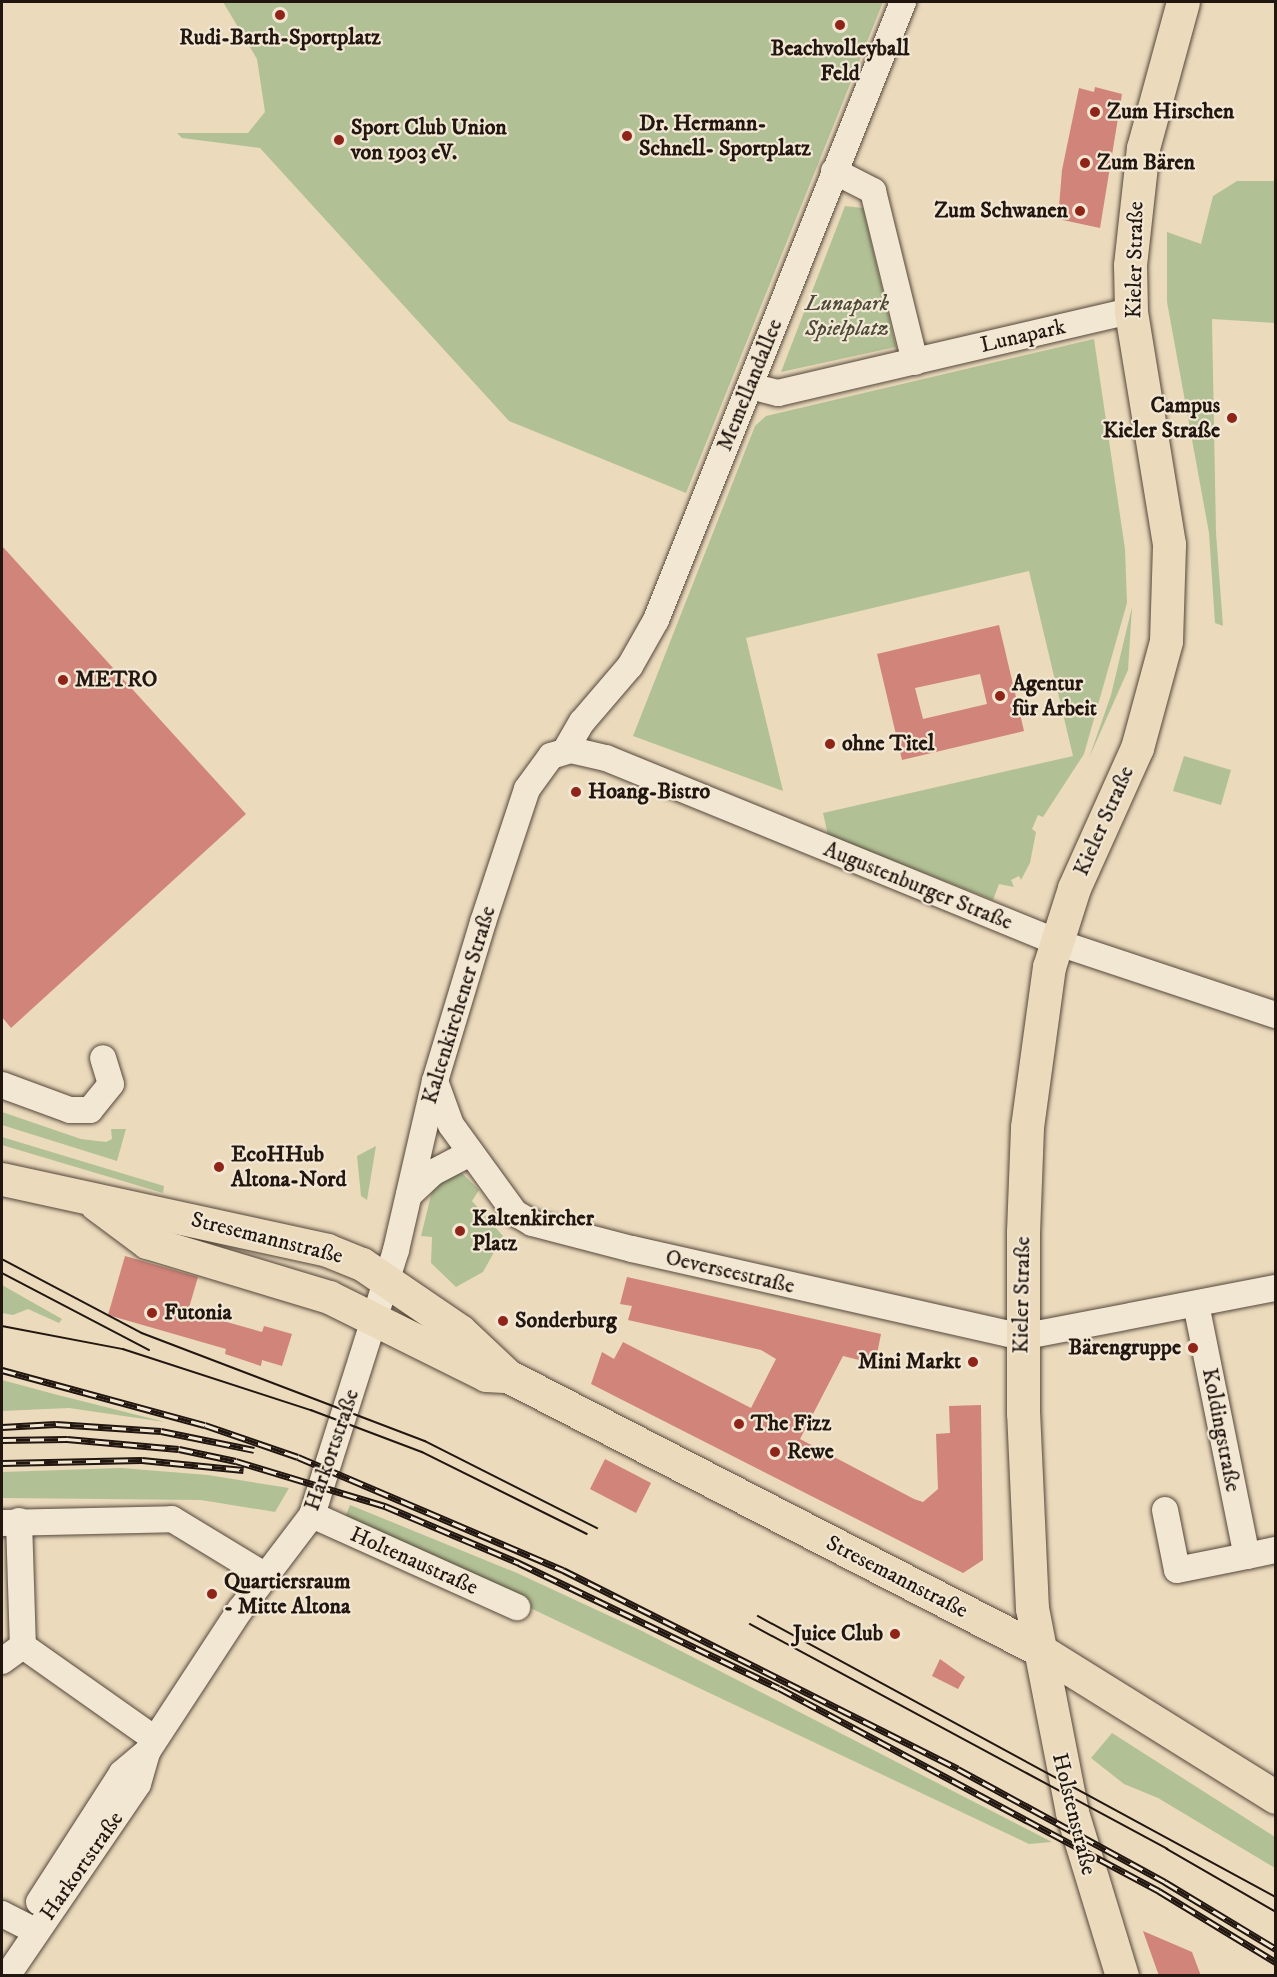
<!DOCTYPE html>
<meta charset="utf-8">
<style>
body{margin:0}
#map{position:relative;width:1277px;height:1977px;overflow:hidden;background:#ebdabc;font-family:"IM FELL DW Pica",serif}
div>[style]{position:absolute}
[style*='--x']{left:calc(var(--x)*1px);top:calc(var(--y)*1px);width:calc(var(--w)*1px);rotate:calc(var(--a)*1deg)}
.green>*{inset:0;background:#b2c195}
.building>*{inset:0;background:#d0847a}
.roads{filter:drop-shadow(0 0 2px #54473b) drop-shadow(0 0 2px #54473b)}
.minor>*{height:26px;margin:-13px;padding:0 13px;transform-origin:13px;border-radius:13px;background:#f2e7d3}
.major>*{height:33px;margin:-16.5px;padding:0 16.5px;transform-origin:16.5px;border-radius:16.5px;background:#ebdabc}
.tram>*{height:1.5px;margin:-0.75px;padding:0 0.75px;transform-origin:0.75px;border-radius:0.75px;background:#211610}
.rail>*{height:7px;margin-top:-3.5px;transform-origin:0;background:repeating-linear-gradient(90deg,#f2e7d3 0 14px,#211610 0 28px);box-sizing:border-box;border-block:2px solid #211610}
.dots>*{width:16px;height:16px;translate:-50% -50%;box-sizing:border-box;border:3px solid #f2e7d3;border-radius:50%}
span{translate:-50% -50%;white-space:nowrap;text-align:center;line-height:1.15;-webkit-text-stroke:4.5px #f2e7d3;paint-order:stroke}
.poi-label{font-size:22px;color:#211610;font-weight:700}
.left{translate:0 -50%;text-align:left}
.right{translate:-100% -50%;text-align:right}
.street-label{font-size:22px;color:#211610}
.park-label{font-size:22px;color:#4c4938;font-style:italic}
.frame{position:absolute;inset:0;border:3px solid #211610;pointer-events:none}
</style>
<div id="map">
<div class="green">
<i style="clip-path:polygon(223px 2px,883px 2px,686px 493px,509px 421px,260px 148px,182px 138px,177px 133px,248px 133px,265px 112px,257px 59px)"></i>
<i style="clip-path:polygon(1237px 181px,1275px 181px,1276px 323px,1212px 319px,1216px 533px,1223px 626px,1215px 623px,1209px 533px,1167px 302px,1167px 232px,1201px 244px,1213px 196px)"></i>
<i style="clip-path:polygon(845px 206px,863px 208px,896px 347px,781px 372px)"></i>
<i style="clip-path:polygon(1094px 339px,1125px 549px,1127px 603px,1084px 754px,1043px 817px,1038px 815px,1032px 829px,1036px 832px,1030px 863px,1021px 880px,1019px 876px,1011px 880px,1014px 887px,999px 884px,993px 900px,828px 835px,823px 813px,1073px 756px,1029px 571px,746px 638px,783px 791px,633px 736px,755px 426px,766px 416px)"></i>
<i style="clip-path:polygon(1132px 607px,1128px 670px,1089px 758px,1111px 695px)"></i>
<i style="clip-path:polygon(1184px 756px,1231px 770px,1221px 805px,1173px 791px)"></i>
<i style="clip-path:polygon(2px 1112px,81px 1139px,106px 1142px,112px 1139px,111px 1129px,126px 1129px,117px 1161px,2px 1125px)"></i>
<i style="clip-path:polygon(2px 1137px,164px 1186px,163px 1193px,2px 1145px)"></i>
<i style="clip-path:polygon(376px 1146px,367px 1200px,361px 1196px,357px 1156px)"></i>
<i style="clip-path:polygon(461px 1172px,479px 1190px,472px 1201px,503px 1236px,483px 1272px,456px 1287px,431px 1263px,432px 1237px,421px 1236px,433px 1187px)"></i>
<i style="clip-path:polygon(2px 1285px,9px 1289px,62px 1319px,59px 1323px,28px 1309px,13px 1315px,2px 1313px)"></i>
<i style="clip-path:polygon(2px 1380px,54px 1394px,165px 1422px,69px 1408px,2px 1411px)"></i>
<i style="clip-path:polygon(121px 1468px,208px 1475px,289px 1488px,275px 1512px,201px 1500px,2px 1498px,2px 1472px)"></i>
<i style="clip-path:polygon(350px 1505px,517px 1573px,642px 1631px,1052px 1842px,1029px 1844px,344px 1520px)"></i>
<i style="clip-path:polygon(1112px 1733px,1275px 1837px,1275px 1868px,1158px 1798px,1124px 1784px,1091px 1758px)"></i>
</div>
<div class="building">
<i style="clip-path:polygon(1095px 87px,1122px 94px,1100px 228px,1058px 219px,1062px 170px,1079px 88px,1094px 92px)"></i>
<i style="clip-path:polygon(2px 546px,246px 814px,11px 1028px,2px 1017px)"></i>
<i style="clip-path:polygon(evenodd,999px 625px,1024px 731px,902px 760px,877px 654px,999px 625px,980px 674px,987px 704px,923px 719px,915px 688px,980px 674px)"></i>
<i style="clip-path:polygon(125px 1256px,198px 1277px,188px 1311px,262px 1332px,264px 1326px,292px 1334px,282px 1366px,262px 1360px,261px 1366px,225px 1354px,226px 1349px,108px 1315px)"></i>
<i style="clip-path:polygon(627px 1277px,881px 1334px,875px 1364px,843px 1356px,800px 1439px,914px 1499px,923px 1502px,938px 1489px,936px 1434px,950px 1433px,949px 1406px,981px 1405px,983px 1560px,963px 1573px,591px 1384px,602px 1352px,614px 1359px,623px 1342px,751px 1408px,776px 1359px,761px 1350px,628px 1320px,632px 1306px,620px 1304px)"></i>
<i style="clip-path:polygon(605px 1459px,651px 1483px,636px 1513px,590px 1489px)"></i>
<i style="clip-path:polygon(940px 1659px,965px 1677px,958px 1689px,932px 1676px)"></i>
<i style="clip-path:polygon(1143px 1931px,1192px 1952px,1201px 1976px,1159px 1976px)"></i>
</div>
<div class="roads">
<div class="minor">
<i style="--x:834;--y:171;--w:44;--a:27.1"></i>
<i style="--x:873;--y:191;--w:176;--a:76.2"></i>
<i style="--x:750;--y:386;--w:29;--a:14"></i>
<i style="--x:778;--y:393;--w:362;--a:-13.1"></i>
<i style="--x:565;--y:751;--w:34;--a:-60"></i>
<i style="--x:582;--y:722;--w:74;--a:-49.4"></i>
<i style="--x:630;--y:666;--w:53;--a:-60.5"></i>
<i style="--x:656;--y:620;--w:666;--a:-68.21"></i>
<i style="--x:435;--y:1081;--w:47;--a:70"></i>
<i style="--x:451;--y:1125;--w:109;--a:54"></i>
<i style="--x:515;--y:1213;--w:20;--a:30"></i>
<i style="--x:532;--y:1223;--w:103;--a:14.6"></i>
<i style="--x:632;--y:1249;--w:399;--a:12.7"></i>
<i style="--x:1021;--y:1337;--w:260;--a:-10.9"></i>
<i style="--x:2;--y:1085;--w:72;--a:20.2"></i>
<i style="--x:70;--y:1110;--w:20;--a:0"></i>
<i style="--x:90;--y:1110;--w:33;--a:-51"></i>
<i style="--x:111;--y:1084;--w:27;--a:-107"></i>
<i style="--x:409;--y:1195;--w:34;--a:-43"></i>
<i style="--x:434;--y:1172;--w:41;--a:-27.8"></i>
<i style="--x:1196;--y:1304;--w:257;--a:78.6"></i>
<i style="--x:1247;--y:1556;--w:30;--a:-12"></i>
<i style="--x:1165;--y:1510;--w:61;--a:78.7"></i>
<i style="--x:1177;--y:1570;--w:71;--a:-11.3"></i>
<i style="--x:312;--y:1515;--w:225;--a:24.2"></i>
<i style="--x:19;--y:1521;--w:125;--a:88.2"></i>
<i style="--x:23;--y:1646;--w:161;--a:35.2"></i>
<i style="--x:2;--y:1523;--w:170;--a:-1.3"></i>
<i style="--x:172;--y:1519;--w:108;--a:31.3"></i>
<i style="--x:2;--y:1661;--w:26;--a:-36"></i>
<i style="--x:39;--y:1902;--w:153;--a:-57.2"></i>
<i style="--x:122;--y:1773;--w:33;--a:-40"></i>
<i style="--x:2;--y:1914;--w:38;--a:27"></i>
<i style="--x:7;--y:1976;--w:232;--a:-55.7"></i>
<i style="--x:138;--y:1784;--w:33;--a:-74"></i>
<i style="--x:147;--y:1752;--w:170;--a:-56.8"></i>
<i style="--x:240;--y:1610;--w:119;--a:-52.8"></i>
<i style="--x:312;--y:1515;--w:278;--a:-72.4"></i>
<i style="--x:396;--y:1250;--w:173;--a:-77"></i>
<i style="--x:435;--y:1081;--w:166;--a:-73.2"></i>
<i style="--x:483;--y:922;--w:140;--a:-71.7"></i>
<i style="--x:527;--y:789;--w:41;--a:-54"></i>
<i style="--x:551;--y:756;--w:21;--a:-17"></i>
<i style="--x:571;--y:750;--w:36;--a:13"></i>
<i style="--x:606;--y:758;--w:486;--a:22.2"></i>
<i style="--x:1056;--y:942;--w:232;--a:18.4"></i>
</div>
<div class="major">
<i style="--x:2;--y:1179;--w:333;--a:12.3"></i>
<i style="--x:327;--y:1250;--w:38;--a:22"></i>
<i style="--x:362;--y:1264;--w:119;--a:34.4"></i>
<i style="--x:460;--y:1331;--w:66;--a:43.2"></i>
<i style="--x:508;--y:1376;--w:596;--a:27.25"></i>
<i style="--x:1038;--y:1649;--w:280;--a:31.9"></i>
<i style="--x:96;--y:1204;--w:64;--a:36.7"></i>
<i style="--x:147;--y:1242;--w:190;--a:16.8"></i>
<i style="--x:329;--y:1297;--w:175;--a:26.4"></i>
<i style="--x:486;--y:1375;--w:18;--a:3"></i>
<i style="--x:1122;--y:1976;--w:171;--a:-107"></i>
<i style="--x:1072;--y:1812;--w:207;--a:-101.1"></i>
<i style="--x:1032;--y:1609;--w:196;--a:-92.6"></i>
<i style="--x:1023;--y:1413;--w:181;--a:-90"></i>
<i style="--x:1023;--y:1232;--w:105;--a:-87.8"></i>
<i style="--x:1027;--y:1127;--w:162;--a:-82.2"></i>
<i style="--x:1049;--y:967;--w:83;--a:-72.4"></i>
<i style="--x:1074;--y:888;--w:154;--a:-65.8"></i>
<i style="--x:1137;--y:748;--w:111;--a:-74.8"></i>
<i style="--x:1166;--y:641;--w:97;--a:-88.2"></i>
<i style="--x:1169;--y:544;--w:236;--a:-99.3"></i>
<i style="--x:1131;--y:311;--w:46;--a:-91.2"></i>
<i style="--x:1130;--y:265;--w:118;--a:-83.7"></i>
<i style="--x:1143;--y:148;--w:151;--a:-74.7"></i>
</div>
</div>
<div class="tram">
<i style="--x:2;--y:1259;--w:158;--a:27.9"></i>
<i style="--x:142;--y:1333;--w:303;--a:20.9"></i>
<i style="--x:425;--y:1441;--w:193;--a:26.8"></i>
<i style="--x:2;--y:1273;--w:166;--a:27.6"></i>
<i style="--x:2;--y:1326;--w:123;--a:10.8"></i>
<i style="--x:123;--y:1349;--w:198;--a:18"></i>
<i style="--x:311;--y:1410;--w:119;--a:20.7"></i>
<i style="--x:422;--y:1452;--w:184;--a:26.4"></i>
<i style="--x:758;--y:1616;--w:589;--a:28.48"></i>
<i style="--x:750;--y:1624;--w:474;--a:28.3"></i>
<i style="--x:1167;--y:1849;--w:126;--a:30"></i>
</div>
<div class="rail">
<i style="--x:2;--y:1370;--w:210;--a:15.2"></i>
<i style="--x:205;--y:1425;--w:98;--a:19"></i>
<i style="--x:298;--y:1457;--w:288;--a:23.1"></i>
<i style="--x:563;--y:1570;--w:442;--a:26.7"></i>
<i style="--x:958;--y:1769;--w:236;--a:28.6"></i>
<i style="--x:1165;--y:1882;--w:130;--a:31.1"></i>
<i style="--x:2;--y:1427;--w:54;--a:-3.2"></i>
<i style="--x:56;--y:1424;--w:105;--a:3.8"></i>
<i style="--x:161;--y:1431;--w:95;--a:11.5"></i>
<i style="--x:2;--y:1440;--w:65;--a:-0.9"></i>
<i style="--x:67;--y:1439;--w:112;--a:5.1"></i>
<i style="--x:179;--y:1449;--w:58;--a:11.9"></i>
<i style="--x:236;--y:1461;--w:156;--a:16.8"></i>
<i style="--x:385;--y:1506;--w:146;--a:23"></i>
<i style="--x:519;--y:1563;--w:288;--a:25.7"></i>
<i style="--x:779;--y:1688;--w:431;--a:28.1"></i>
<i style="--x:1159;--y:1891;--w:137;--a:31.3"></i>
<i style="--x:2;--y:1463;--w:140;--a:-1.2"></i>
<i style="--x:142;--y:1460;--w:102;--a:5.6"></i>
</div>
<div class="dots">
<i style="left:280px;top:15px;background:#8f2418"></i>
<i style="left:840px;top:25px;background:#8f2418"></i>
<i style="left:1095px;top:112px;background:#8f2418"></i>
<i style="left:627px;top:136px;background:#8f2418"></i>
<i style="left:339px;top:140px;background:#8f2418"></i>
<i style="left:1085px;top:163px;background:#8f2418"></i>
<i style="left:1080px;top:211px;background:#8f2418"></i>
<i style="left:1232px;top:418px;background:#8f2418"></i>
<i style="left:63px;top:680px;background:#8f2418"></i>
<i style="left:1000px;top:696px;background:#8f2418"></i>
<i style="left:830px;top:744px;background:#8f2418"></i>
<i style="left:576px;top:792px;background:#8f2418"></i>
<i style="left:219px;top:1167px;background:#8f2418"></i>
<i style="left:460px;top:1231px;background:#8f2418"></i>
<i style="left:152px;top:1313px;background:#8f2418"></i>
<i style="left:503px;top:1321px;background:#8f2418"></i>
<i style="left:1193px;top:1348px;background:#8f2418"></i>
<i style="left:973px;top:1362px;background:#8f2418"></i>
<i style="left:739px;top:1424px;background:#8f2418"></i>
<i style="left:775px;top:1452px;background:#8f2418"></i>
<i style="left:212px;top:1594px;background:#8f2418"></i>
<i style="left:895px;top:1634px;background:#8f2418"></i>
</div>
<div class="poi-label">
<span style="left:280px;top:38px">Rudi-Barth-Sportplatz</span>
<span style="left:840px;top:61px">Beachvolleyball<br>Feld</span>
<span class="left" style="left:1107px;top:112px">Zum Hirschen</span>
<span class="left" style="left:639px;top:136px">Dr. Hermann-<br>Schnell- Sportplatz</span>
<span class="left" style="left:351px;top:140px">Sport Club Union<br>von 1903 eV.</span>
<span class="left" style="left:1097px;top:163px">Zum Bären</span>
<span class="right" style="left:1068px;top:211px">Zum Schwanen</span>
<span class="right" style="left:1220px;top:418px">Campus<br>Kieler Straße</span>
<span class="left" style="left:75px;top:680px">METRO</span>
<span class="left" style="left:1012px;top:696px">Agentur<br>für Arbeit</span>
<span class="left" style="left:842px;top:744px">ohne Titel</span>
<span class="left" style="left:588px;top:792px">Hoang-Bistro</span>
<span class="left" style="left:231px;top:1167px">EcoHHub<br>Altona-Nord</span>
<span class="left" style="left:472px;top:1231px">Kaltenkircher<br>Platz</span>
<span class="left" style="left:164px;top:1313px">Futonia</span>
<span class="left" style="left:515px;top:1321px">Sonderburg</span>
<span class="right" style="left:1181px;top:1348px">Bärengruppe</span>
<span class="right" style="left:961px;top:1362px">Mini Markt</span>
<span class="left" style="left:751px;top:1424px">The Fizz</span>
<span class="left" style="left:787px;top:1452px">Rewe</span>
<span class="left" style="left:224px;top:1594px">Quartiersraum<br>- Mitte Altona</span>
<span class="right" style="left:883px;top:1634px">Juice Club</span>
</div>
<div class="street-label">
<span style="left:1135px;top:260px;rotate:-89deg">Kieler Straße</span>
<span style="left:1023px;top:336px;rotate:-13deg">Lunapark</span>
<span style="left:750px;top:385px;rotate:-68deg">Memellandallee</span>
<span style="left:1104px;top:821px;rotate:-66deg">Kieler Straße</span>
<span style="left:918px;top:886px;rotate:22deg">Augustenburger Straße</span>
<span style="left:459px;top:1005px;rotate:-73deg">Kaltenkirchener Straße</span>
<span style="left:267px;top:1238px;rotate:14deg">Stresemannstraße</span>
<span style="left:730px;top:1272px;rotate:13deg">Oeverseestraße</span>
<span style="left:1022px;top:1295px;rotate:-89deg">Kieler Straße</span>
<span style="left:1221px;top:1430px;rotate:79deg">Koldingstraße</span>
<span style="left:332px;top:1450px;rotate:-71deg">Harkortstraße</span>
<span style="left:414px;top:1561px;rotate:24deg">Holtenaustraße</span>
<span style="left:897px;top:1577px;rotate:27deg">Stresemannstraße</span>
<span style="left:1074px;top:1814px;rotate:76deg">Holstenstraße</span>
<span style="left:82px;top:1866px;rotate:-55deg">Harkortstraße</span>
</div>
<div class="park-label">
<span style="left:847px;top:316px">Lunapark<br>Spielplatz</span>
</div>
<div class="frame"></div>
</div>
